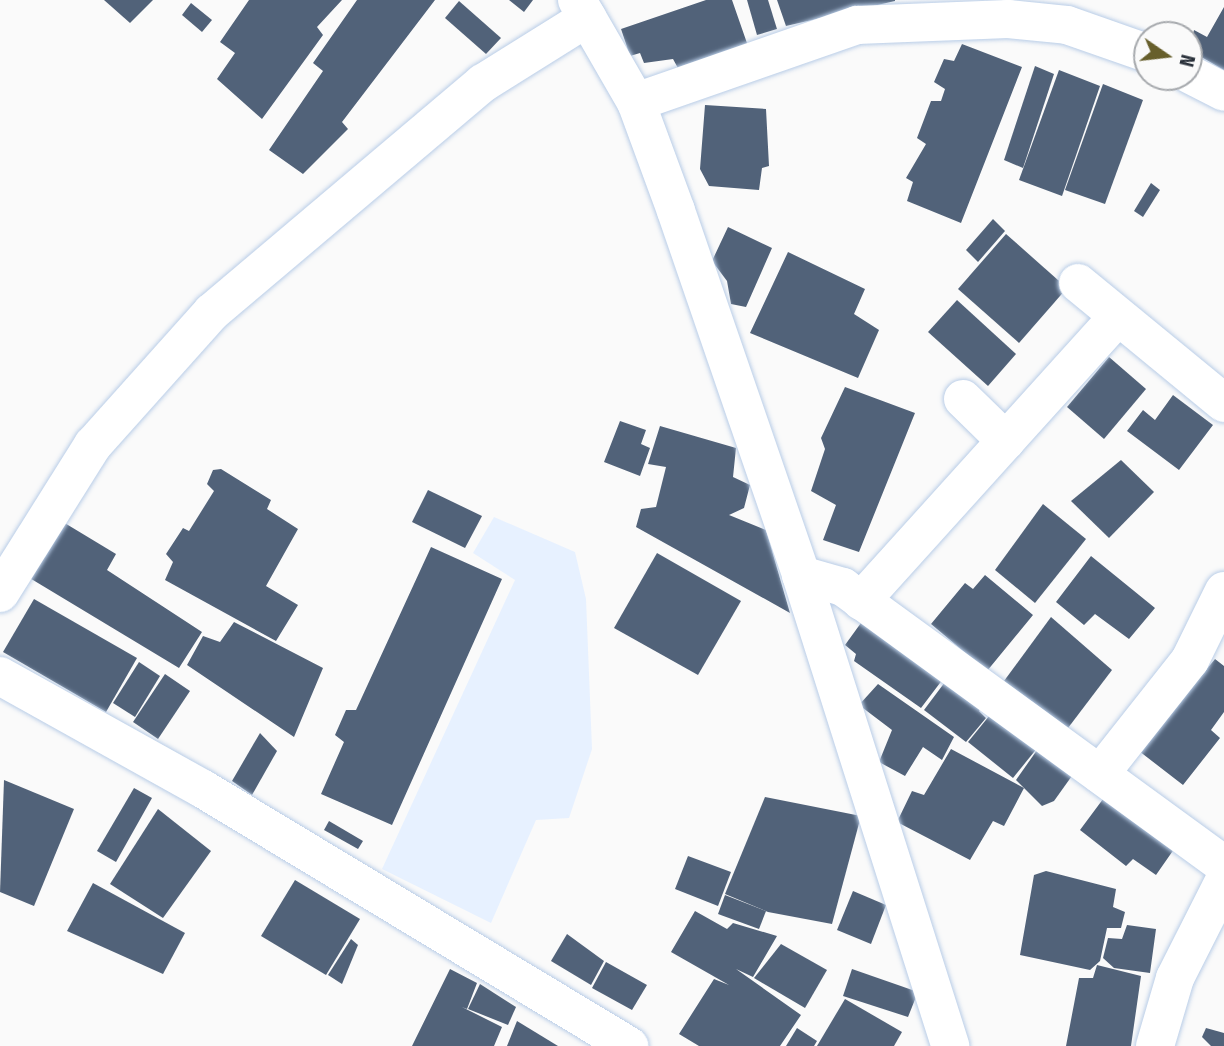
<!DOCTYPE html>
<style>
body{margin:0}
#map{position:relative;width:1224px;height:1046px;overflow:hidden;background:#fafafa;font-family:"Fira Sans Condensed",sans-serif}
div>[style]{position:absolute}
[style*='--x']{left:calc(var(--x)*1px);top:calc(var(--y)*1px);width:calc(var(--w)*1px);rotate:calc(var(--a)*1deg)}
.built>*{inset:0;background:#e7f1ff}
.building>*{inset:0;background:#516279}
.roads{filter:drop-shadow(0 0 2px #b9cde7) drop-shadow(0 0 2px #b9cde7)}
.minor>*{height:38px;margin:-19px;padding:0 19px;transform-origin:19px;border-radius:19px;background:#fff}
span{translate:-50% -50%;white-space:nowrap;text-align:center;line-height:1.15;-webkit-text-stroke:7px #fafafa;paint-order:stroke}
.north{position:absolute;left:1133px;top:21px;width:70px;height:70px;box-sizing:border-box;background:#fafafa;border:2px solid #a6a9ad;border-radius:50%;rotate:104deg;font-size:19px;font-weight:700;line-height:28px;text-align:center;color:#282f39}
.north::after{content:'';display:block;margin:auto;width:24px;height:32px;background:#675f2c;clip-path:polygon(50% 0,100% 100%,50% 72%,0 100%)}
</style>
<div id="map">
<div class="built">
<i style="clip-path:polygon(494px 517px,575px 552px,586px 599px,592px 749px,569px 818px,536px 820px,491px 923px,382px 869px,515px 580px,473px 553px)"></i>
</div>
<div class="building">
<i style="clip-path:polygon(104px 0,153px 0,130px 23px)"></i>
<i style="clip-path:polygon(249px 0,342px 0,317px 27px,323px 35px,262px 119px,217px 79px,235px 53px,220px 42px)"></i>
<i style="clip-path:polygon(357px 0,435px 0,342px 122px,348px 129px,303px 174px,269px 150px,323px 71px,313px 63px)"></i>
<i style="clip-path:polygon(509px 0,533px 0,524px 12px)"></i>
<i style="clip-path:polygon(706px 0,732px 0,748px 46px,679px 70px,673px 59px,644px 63px,640px 53px,630px 56px,621px 29px)"></i>
<i style="clip-path:polygon(747px 0,768px 0,777px 29px,757px 35px)"></i>
<i style="clip-path:polygon(777px 0,895px 0,895px 1px,786px 26px)"></i>
<i style="clip-path:polygon(459px 1px,501px 38px,486px 54px,445px 18px)"></i>
<i style="clip-path:polygon(191px 3px,212px 20px,202px 32px,182px 15px)"></i>
<i style="clip-path:polygon(1224px 7px,1224px 70px,1189px 50px,1194px 30px,1207px 37px)"></i>
<i style="clip-path:polygon(962px 44px,1022px 67px,961px 223px,907px 201px,913px 182px,906px 178px,926px 144px,917px 138px,931px 101px,941px 101px,945px 89px,934px 82px,944px 59px,954px 61px)"></i>
<i style="clip-path:polygon(1035px 66px,1054px 74px,1023px 168px,1004px 160px)"></i>
<i style="clip-path:polygon(1059px 70px,1100px 86px,1062px 196px,1019px 180px)"></i>
<i style="clip-path:polygon(1103px 84px,1143px 100px,1105px 204px,1065px 190px)"></i>
<i style="clip-path:polygon(705px 105px,766px 109px,769px 166px,762px 168px,759px 190px,709px 186px,700px 169px)"></i>
<i style="clip-path:polygon(1151px 183px,1160px 190px,1143px 217px,1134px 211px)"></i>
<i style="clip-path:polygon(993px 219px,1005px 231px,978px 262px,966px 250px)"></i>
<i style="clip-path:polygon(728px 227px,772px 248px,746px 307px,731px 304px,727px 281px,712px 261px)"></i>
<i style="clip-path:polygon(1006px 234px,1067px 288px,1019px 343px,958px 289px)"></i>
<i style="clip-path:polygon(788px 252px,865px 289px,854px 314px,879px 330px,858px 378px,750px 333px)"></i>
<i style="clip-path:polygon(957px 300px,1016px 354px,988px 386px,928px 332px)"></i>
<i style="clip-path:polygon(1109px 357px,1146px 389px,1104px 439px,1067px 407px)"></i>
<i style="clip-path:polygon(845px 387px,915px 413px,859px 552px,823px 540px,836px 505px,811px 491px,825px 449px,821px 438px)"></i>
<i style="clip-path:polygon(1173px 395px,1213px 425px,1179px 470px,1127px 431px,1143px 410px,1155px 420px)"></i>
<i style="clip-path:polygon(620px 421px,646px 430px,641px 444px,650px 448px,640px 476px,604px 462px)"></i>
<i style="clip-path:polygon(660px 426px,736px 448px,733px 477px,750px 485px,744px 508px,729px 515px,766px 530px,790px 613px,636px 527px,641px 509px,656px 507px,666px 467px,648px 464px)"></i>
<i style="clip-path:polygon(1121px 460px,1154px 492px,1109px 538px,1071px 501px)"></i>
<i style="clip-path:polygon(221px 469px,271px 500px,267px 509px,298px 529px,266px 586px,298px 605px,276px 641px,165px 580px,173px 562px,166px 554px,183px 528px,189px 531px,214px 491px,207px 484px,213px 470px)"></i>
<i style="clip-path:polygon(428px 490px,482px 516px,465px 548px,412px 522px)"></i>
<i style="clip-path:polygon(1043px 504px,1086px 539px,1035px 603px,995px 570px)"></i>
<i style="clip-path:polygon(63px 522px,116px 554px,107px 570px,202px 632px,179px 668px,28px 577px)"></i>
<i style="clip-path:polygon(431px 547px,502px 579px,392px 825px,321px 794px,344px 742px,335px 735px,346px 710px,356px 710px)"></i>
<i style="clip-path:polygon(657px 553px,741px 601px,698px 675px,614px 628px)"></i>
<i style="clip-path:polygon(1091px 556px,1155px 608px,1129px 639px,1095px 614px,1084px 625px,1056px 602px)"></i>
<i style="clip-path:polygon(985px 575px,1033px 615px,987px 671px,931px 624px,965px 583px,973px 589px)"></i>
<i style="clip-path:polygon(34px 599px,137px 658px,106px 712px,3px 652px)"></i>
<i style="clip-path:polygon(866px 616px,946px 675px,921px 708px,854px 661px,856px 654px,845px 645px)"></i>
<i style="clip-path:polygon(1051px 617px,1112px 670px,1068px 728px,1004px 681px)"></i>
<i style="clip-path:polygon(234px 622px,323px 668px,294px 737px,187px 665px,203px 636px,220px 642px)"></i>
<i style="clip-path:polygon(1215px 659px,1224px 666px,1224px 712px,1211px 730px,1220px 738px,1183px 785px,1139px 751px)"></i>
<i style="clip-path:polygon(139px 662px,160px 676px,135px 717px,113px 703px)"></i>
<i style="clip-path:polygon(165px 674px,190px 691px,158px 739px,133px 722px)"></i>
<i style="clip-path:polygon(951px 674px,985px 701px,979px 711px,986px 718px,966px 742px,924px 710px)"></i>
<i style="clip-path:polygon(878px 684px,954px 737px,942px 760px,923px 747px,905px 776px,879px 762px,892px 730px,859px 705px)"></i>
<i style="clip-path:polygon(994px 710px,1038px 747px,1013px 778px,968px 742px)"></i>
<i style="clip-path:polygon(260px 733px,277px 751px,252px 795px,232px 781px)"></i>
<i style="clip-path:polygon(1042px 743px,1074px 773px,1054px 801px,1042px 806px,1016px 780px)"></i>
<i style="clip-path:polygon(951px 749px,1024px 788px,1004px 826px,993px 821px,970px 860px,897px 822px,912px 791px,924px 795px)"></i>
<i style="clip-path:polygon(4px 780px,74px 809px,34px 906px,0 892px)"></i>
<i style="clip-path:polygon(134px 788px,152px 798px,116px 862px,97px 851px)"></i>
<i style="clip-path:polygon(1109px 791px,1179px 842px,1156px 875px,1133px 859px,1126px 866px,1080px 830px)"></i>
<i style="clip-path:polygon(765px 797px,861px 816px,832px 924px,768px 912px,725px 894px)"></i>
<i style="clip-path:polygon(158px 809px,211px 851px,163px 918px,110px 884px)"></i>
<i style="clip-path:polygon(329px 821px,363px 841px,358px 849px,324px 830px)"></i>
<i style="clip-path:polygon(688px 856px,731px 872px,718px 906px,675px 889px)"></i>
<i style="clip-path:polygon(1046px 871px,1116px 889px,1113px 907px,1125px 912px,1121px 928px,1107px 928px,1100px 961px,1090px 970px,1020px 955px,1034px 875px)"></i>
<i style="clip-path:polygon(295px 880px,360px 919px,326px 975px,261px 936px)"></i>
<i style="clip-path:polygon(93px 883px,185px 933px,163px 974px,67px 931px)"></i>
<i style="clip-path:polygon(853px 891px,886px 905px,871px 944px,837px 930px)"></i>
<i style="clip-path:polygon(725px 895px,766px 911px,759px 929px,718px 914px)"></i>
<i style="clip-path:polygon(695px 911px,727px 929px,733px 923px,777px 936px,753px 977px,736px 969px,801px 1015px,780px 1046px,699px 1046px,679px 1034px,714px 979px,729px 985px,671px 952px)"></i>
<i style="clip-path:polygon(1127px 925px,1156px 929px,1150px 973px,1114px 968px,1103px 958px,1108px 938px,1122px 939px)"></i>
<i style="clip-path:polygon(567px 934px,604px 961px,591px 985px,551px 961px)"></i>
<i style="clip-path:polygon(351px 939px,358px 945px,342px 984px,328px 975px)"></i>
<i style="clip-path:polygon(781px 944px,827px 970px,805px 1008px,754px 978px)"></i>
<i style="clip-path:polygon(606px 962px,647px 985px,632px 1010px,592px 988px)"></i>
<i style="clip-path:polygon(1097px 965px,1141px 976px,1131px 1046px,1066px 1046px,1079px 978px,1093px 978px)"></i>
<i style="clip-path:polygon(450px 969px,477px 983px,467px 1009px,462px 1007px,502px 1027px,494px 1046px,412px 1046px)"></i>
<i style="clip-path:polygon(852px 969px,918px 992px,908px 1017px,843px 996px)"></i>
<i style="clip-path:polygon(480px 984px,516px 1007px,508px 1025px,468px 1009px)"></i>
<i style="clip-path:polygon(845px 999px,902px 1032px,894px 1046px,817px 1046px)"></i>
<i style="clip-path:polygon(517px 1021px,558px 1046px,507px 1046px)"></i>
<i style="clip-path:polygon(797px 1028px,817px 1041px,814px 1046px,786px 1046px)"></i>
<i style="clip-path:polygon(1206px 1028px,1224px 1033px,1224px 1046px,1211px 1046px,1202px 1037px)"></i>
</div>
<div class="roads">
<div class="minor">
<i style="--x:577;--y:0;--w:118;--a:60"></i>
<i style="--x:636;--y:102;--w:116;--a:69.8"></i>
<i style="--x:676;--y:211;--w:385;--a:71"></i>
<i style="--x:801;--y:575;--w:494;--a:72.4"></i>
<i style="--x:1189;--y:74;--w:39;--a:27"></i>
<i style="--x:636;--y:102;--w:234;--a:-19.2"></i>
<i style="--x:857;--y:25;--w:151;--a:-2.3"></i>
<i style="--x:1008;--y:19;--w:59;--a:5.8"></i>
<i style="--x:1067;--y:25;--w:85;--a:19.3"></i>
<i style="--x:1078;--y:283;--w:189;--a:39.4"></i>
<i style="--x:963;--y:399;--w:60;--a:44.3"></i>
<i style="--x:801;--y:575;--w:44;--a:15.9"></i>
<i style="--x:843;--y:587;--w:472;--a:36.1"></i>
<i style="--x:0;--y:593;--w:175;--a:-57.9"></i>
<i style="--x:93;--y:445;--w:178;--a:-48.2"></i>
<i style="--x:212;--y:312;--w:355;--a:-40.2"></i>
<i style="--x:483;--y:83;--w:123;--a:-32"></i>
<i style="--x:861;--y:601;--w:383;--a:-47.9"></i>
<i style="--x:0;--y:676;--w:232;--a:29.1"></i>
<i style="--x:203;--y:789;--w:498;--a:31.1"></i>
<i style="--x:1100;--y:774;--w:145;--a:-51.7"></i>
<i style="--x:1190;--y:660;--w:77;--a:-63.8"></i>
<i style="--x:1155;--y:1046;--w:71;--a:-73.6"></i>
<i style="--x:1175;--y:978;--w:109;--a:-63.2"></i>
</div>
</div>
<div class="north">N</div>
</div>
